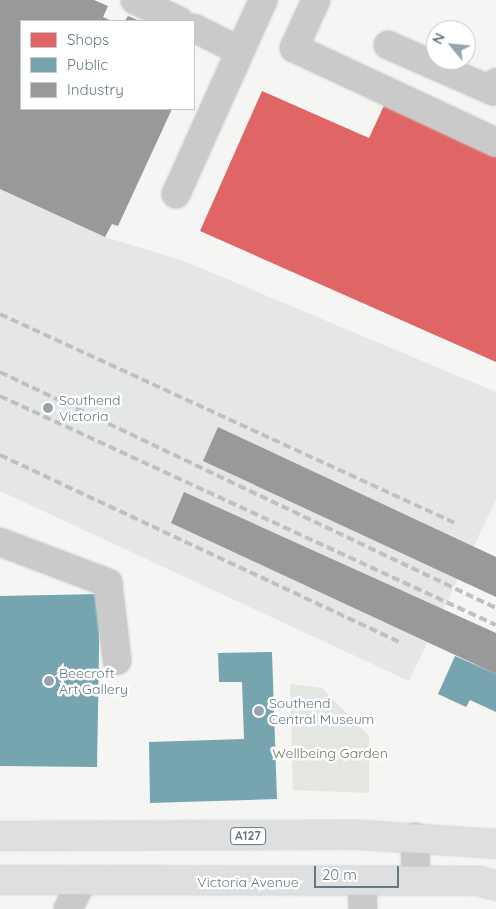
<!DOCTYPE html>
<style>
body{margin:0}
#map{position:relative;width:496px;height:909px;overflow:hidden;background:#f5f5f4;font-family:Quicksand,sans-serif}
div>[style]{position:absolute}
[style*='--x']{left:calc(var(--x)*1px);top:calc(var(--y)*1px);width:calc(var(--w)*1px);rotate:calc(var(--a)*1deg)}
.built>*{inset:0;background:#e5e6e6}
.green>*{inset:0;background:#e4e7e1}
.shops>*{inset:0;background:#e06666}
.public>*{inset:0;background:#76a5af}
.industry>*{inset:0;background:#999}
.roads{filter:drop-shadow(0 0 1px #d1d1d1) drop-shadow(0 0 1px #d1d1d1)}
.minor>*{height:28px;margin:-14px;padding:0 14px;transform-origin:14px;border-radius:14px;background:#cacacb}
.highway>*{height:28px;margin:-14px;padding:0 14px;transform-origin:14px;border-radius:14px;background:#dedfe0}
.rail>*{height:4px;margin-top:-2px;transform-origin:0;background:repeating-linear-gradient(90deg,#bfc0c2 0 8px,transparent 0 12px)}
.dots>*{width:14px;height:14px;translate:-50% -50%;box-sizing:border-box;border:2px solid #fff;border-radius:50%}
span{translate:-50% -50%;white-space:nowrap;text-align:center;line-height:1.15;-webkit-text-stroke:5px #fff;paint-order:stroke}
.shield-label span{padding:1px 4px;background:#fff;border:1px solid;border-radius:4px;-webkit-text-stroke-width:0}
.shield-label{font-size:12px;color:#657984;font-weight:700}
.poi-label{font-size:14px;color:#657984}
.left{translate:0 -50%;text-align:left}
.park-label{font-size:14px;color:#6b7b64}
.street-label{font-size:14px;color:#657984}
.legend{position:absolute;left:20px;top:20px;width:175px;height:90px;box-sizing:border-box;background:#fff;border:1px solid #c1c9ce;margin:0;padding:6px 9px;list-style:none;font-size:15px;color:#657984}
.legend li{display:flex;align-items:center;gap:10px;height:25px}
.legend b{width:25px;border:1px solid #c1c9ce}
.north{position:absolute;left:426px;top:20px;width:50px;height:50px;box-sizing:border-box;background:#fff;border:1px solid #c1c9ce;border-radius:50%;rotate:298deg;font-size:14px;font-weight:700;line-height:20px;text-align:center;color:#657984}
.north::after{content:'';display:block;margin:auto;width:18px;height:22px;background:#97a4ab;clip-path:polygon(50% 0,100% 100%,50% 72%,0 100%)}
.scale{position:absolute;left:314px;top:866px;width:85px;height:22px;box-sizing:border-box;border:2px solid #657984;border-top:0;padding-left:6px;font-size:15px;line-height:18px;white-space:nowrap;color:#657984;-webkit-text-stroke:4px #fff;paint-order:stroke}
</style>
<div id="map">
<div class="built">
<i style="clip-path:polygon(0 189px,105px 237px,184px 261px,496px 392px,496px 500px,409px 681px,0 491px)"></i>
</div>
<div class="green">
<i style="clip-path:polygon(290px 684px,322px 688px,369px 736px,369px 793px,293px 790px)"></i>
</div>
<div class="shops">
<i style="clip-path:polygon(262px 91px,369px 138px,387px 99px,496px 147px,496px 362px,200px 231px)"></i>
</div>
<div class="public">
<i style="clip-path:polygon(100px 594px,97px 767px,0 766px,0 596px)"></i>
<i style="clip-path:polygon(272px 652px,277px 799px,150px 803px,149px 742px,244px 739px,242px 682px,219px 682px,218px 653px)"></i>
<i style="clip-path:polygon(455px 656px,496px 674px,496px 712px,470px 700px,466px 707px,438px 694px)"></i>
</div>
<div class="industry">
<i style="clip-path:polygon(0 0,94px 0,108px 6px,103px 17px,112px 21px,21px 21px,21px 109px,172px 109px,118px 226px,112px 224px,105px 237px,0 189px)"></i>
<i style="clip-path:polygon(128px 16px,140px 21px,125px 21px)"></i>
<i style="clip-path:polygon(218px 427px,496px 557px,496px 597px,203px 461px)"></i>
<i style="clip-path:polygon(184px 492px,496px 633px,496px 674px,171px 523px)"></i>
</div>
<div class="roads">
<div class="minor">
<i style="--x:135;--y:0;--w:49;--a:25.5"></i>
<i style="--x:316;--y:0;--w:53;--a:114.6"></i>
<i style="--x:294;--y:48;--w:223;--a:25"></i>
<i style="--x:194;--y:28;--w:51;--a:26.6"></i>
<i style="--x:388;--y:45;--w:115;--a:23.7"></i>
<i style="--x:493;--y:91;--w:9;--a:-69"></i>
<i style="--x:176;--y:194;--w:213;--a:-65.8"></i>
<i style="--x:0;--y:542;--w:116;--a:20.8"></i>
<i style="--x:108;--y:583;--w:78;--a:83.3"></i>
<i style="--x:415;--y:837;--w:43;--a:88.7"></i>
<i style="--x:362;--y:882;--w:27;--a:88"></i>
<i style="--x:68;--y:909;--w:30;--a:-63"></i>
</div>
<div class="highway">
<i style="--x:0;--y:836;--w:362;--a:-0.2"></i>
<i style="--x:362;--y:835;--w:134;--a:3.8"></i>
<i style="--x:0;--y:880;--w:479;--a:0.1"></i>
<i style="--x:479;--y:881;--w:18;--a:16"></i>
</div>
</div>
<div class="rail">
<i style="--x:0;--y:314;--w:503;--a:24.68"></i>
<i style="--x:0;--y:372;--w:549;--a:25.45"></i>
<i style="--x:0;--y:396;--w:546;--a:24.78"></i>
<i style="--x:0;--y:455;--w:443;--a:25.1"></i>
</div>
<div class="dots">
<i style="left:48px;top:408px;background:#97a4ab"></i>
<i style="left:49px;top:681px;background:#97a4ab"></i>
<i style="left:259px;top:711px;background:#97a4ab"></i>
</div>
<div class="shield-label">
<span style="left:248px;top:836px">A127</span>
</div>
<div class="poi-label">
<span class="left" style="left:59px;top:408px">Southend<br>Victoria</span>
<span class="left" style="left:59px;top:681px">Beecroft<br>Art Gallery</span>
<span class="left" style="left:269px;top:711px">Southend<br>Central Museum</span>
</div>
<div class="park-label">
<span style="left:330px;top:753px">Wellbeing Garden</span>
</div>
<div class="street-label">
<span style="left:248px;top:882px">Victoria Avenue</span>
</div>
<ul class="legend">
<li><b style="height:14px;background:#e06666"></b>Shops</li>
<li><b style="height:14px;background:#76a5af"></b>Public</li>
<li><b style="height:14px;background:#999"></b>Industry</li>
</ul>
<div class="north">N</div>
<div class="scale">20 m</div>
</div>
